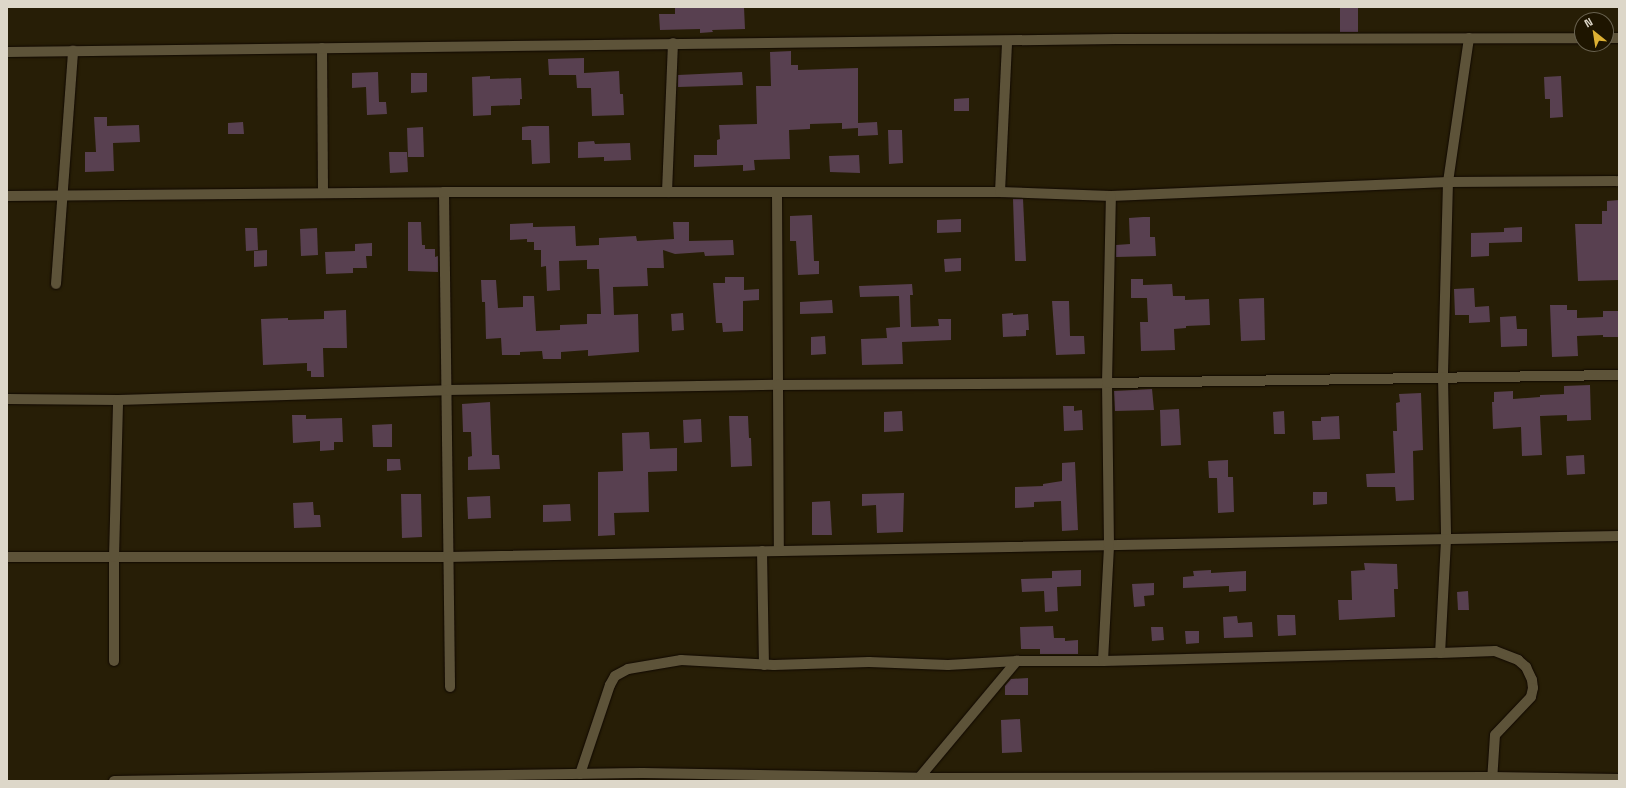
<!DOCTYPE html>
<style>
body{margin:0}
#map{position:relative;width:1626px;height:788px;overflow:hidden;background:#271e06;font-family:"Space Grotesk",sans-serif}
div>[style]{position:absolute}
[style*='--x']{left:calc(var(--x)*1px);top:calc(var(--y)*1px);width:calc(var(--w)*1px);rotate:calc(var(--a)*1deg)}
.building>*{inset:0;background:#584050}
.roads{filter:drop-shadow(0 0 1px #100800) drop-shadow(0 0 1px #100800)}
.street>*{height:10px;margin:-5px;padding:0 5px;transform-origin:5px;border-radius:5px;background:#5d5339}
span{translate:-50% -50%;white-space:nowrap;text-align:center;line-height:1.15;-webkit-text-stroke:3px #1e1500;paint-order:stroke}
.frame{position:absolute;inset:0;border:8px solid #ddd7c9;pointer-events:none}
.north{position:absolute;left:1574px;top:12px;width:40px;height:40px;box-sizing:border-box;background:#1e1500;border:1px solid #6a6350;border-radius:50%;rotate:330deg;font-size:11px;font-weight:700;line-height:16px;text-align:center;color:#ddd7c9}
.north::after{content:'';display:block;margin:auto;width:14px;height:18px;background:#deb133;clip-path:polygon(50% 0,100% 100%,50% 72%,0 100%)}
</style>
<div id="map">
<div class="building">
<i style="clip-path:polygon(675px 7px,744px 7px,745px 29px,712px 30px,713px 32px,700px 33px,700px 29px,660px 30px,659px 14px,675px 14px)"></i>
<i style="clip-path:polygon(1340px 7px,1358px 7px,1358px 32px,1340px 32px)"></i>
<i style="clip-path:polygon(791px 51px,791px 65px,798px 65px,798px 70px,858px 68px,858px 123px,877px 122px,878px 135px,858px 136px,858px 128px,842px 129px,842px 123px,810px 124px,810px 129px,789px 130px,790px 159px,754px 160px,755px 170px,743px 171px,743px 165px,694px 167px,694px 155px,717px 155px,717px 140px,720px 139px,719px 125px,757px 124px,756px 86px,771px 86px,770px 52px)"></i>
<i style="clip-path:polygon(584px 58px,584px 73px,619px 71px,620px 94px,623px 94px,624px 115px,592px 116px,591px 88px,577px 88px,576px 75px,549px 75px,548px 59px)"></i>
<i style="clip-path:polygon(378px 72px,379px 102px,386px 102px,387px 114px,367px 115px,366px 87px,352px 88px,352px 73px)"></i>
<i style="clip-path:polygon(742px 72px,743px 85px,678px 87px,678px 75px)"></i>
<i style="clip-path:polygon(411px 73px,427px 73px,427px 92px,411px 93px)"></i>
<i style="clip-path:polygon(490px 76px,490px 79px,521px 78px,522px 99px,520px 99px,520px 105px,491px 106px,491px 115px,473px 116px,472px 77px)"></i>
<i style="clip-path:polygon(1561px 76px,1563px 117px,1550px 118px,1550px 99px,1545px 99px,1544px 77px)"></i>
<i style="clip-path:polygon(969px 98px,969px 111px,954px 111px,954px 99px)"></i>
<i style="clip-path:polygon(94px 117px,107px 117px,107px 126px,139px 125px,140px 142px,113px 143px,114px 171px,85px 172px,85px 152px,96px 152px)"></i>
<i style="clip-path:polygon(243px 122px,244px 134px,228px 134px,228px 123px)"></i>
<i style="clip-path:polygon(530px 126px,549px 126px,550px 163px,532px 164px,531px 140px,522px 140px,522px 127px)"></i>
<i style="clip-path:polygon(423px 127px,424px 157px,408px 157px,407px 128px)"></i>
<i style="clip-path:polygon(888px 130px,902px 130px,903px 163px,889px 164px)"></i>
<i style="clip-path:polygon(594px 141px,595px 144px,630px 143px,631px 160px,604px 161px,604px 157px,578px 158px,578px 142px)"></i>
<i style="clip-path:polygon(389px 152px,407px 152px,408px 172px,390px 173px)"></i>
<i style="clip-path:polygon(859px 155px,860px 173px,830px 172px,829px 156px)"></i>
<i style="clip-path:polygon(1013px 199px,1023px 199px,1026px 261px,1015px 261px)"></i>
<i style="clip-path:polygon(1619px 200px,1619px 280px,1578px 281px,1575px 224px,1602px 224px,1602px 211px,1607px 211px,1607px 201px)"></i>
<i style="clip-path:polygon(812px 215px,814px 261px,819px 261px,819px 274px,798px 275px,796px 241px,790px 241px,790px 216px)"></i>
<i style="clip-path:polygon(1143px 217px,1150px 217px,1150px 237px,1155px 237px,1156px 256px,1116px 257px,1116px 245px,1130px 244px,1129px 218px)"></i>
<i style="clip-path:polygon(961px 219px,961px 232px,937px 233px,937px 220px)"></i>
<i style="clip-path:polygon(408px 222px,421px 222px,422px 245px,425px 245px,425px 249px,435px 249px,435px 257px,438px 256px,438px 272px,408px 271px)"></i>
<i style="clip-path:polygon(673px 222px,689px 222px,689px 241px,733px 240px,734px 255px,705px 256px,704px 252px,675px 254px,663px 250px,664px 268px,647px 268px,648px 286px,613px 287px,614px 315px,638px 314px,639px 352px,588px 356px,588px 350px,561px 352px,561px 359px,543px 359px,542px 351px,520px 352px,520px 355px,502px 355px,501px 338px,486px 339px,485px 302px,482px 302px,481px 280px,496px 280px,498px 308px,523px 307px,523px 296px,534px 296px,536px 331px,560px 330px,560px 325px,587px 324px,587px 314px,601px 314px,599px 269px,587px 269px,587px 260px,559px 261px,560px 290px,547px 291px,546px 266px,541px 267px,541px 250px,534px 250px,534px 242px,527px 242px,527px 239px,510px 240px,510px 224px,533px 223px,533px 227px,575px 226px,576px 246px,599px 245px,599px 238px,636px 236px,637px 241px,674px 239px)"></i>
<i style="clip-path:polygon(1522px 227px,1522px 242px,1489px 243px,1489px 256px,1471px 257px,1471px 233px,1504px 232px,1504px 228px)"></i>
<i style="clip-path:polygon(245px 228px,257px 228px,258px 250px,246px 251px)"></i>
<i style="clip-path:polygon(317px 228px,318px 255px,301px 256px,300px 229px)"></i>
<i style="clip-path:polygon(372px 243px,372px 256px,366px 256px,367px 268px,353px 268px,353px 273px,326px 274px,325px 252px,355px 251px,355px 244px)"></i>
<i style="clip-path:polygon(267px 250px,267px 266px,254px 267px,254px 251px)"></i>
<i style="clip-path:polygon(961px 258px,961px 271px,945px 272px,944px 259px)"></i>
<i style="clip-path:polygon(725px 277px,744px 277px,744px 290px,759px 289px,759px 300px,743px 301px,743px 331px,723px 332px,722px 323px,716px 323px,713px 283px,725px 283px)"></i>
<i style="clip-path:polygon(1131px 279px,1143px 279px,1143px 285px,1172px 284px,1173px 296px,1185px 296px,1185px 300px,1209px 299px,1210px 325px,1186px 326px,1186px 328px,1174px 329px,1175px 350px,1141px 351px,1140px 322px,1148px 322px,1147px 298px,1131px 298px)"></i>
<i style="clip-path:polygon(912px 284px,913px 295px,910px 295px,911px 327px,939px 326px,938px 319px,951px 319px,951px 340px,902px 342px,903px 364px,862px 365px,861px 339px,887px 338px,886px 328px,900px 327px,899px 296px,860px 297px,859px 286px)"></i>
<i style="clip-path:polygon(1474px 288px,1475px 307px,1489px 306px,1490px 322px,1469px 323px,1469px 315px,1455px 315px,1454px 289px)"></i>
<i style="clip-path:polygon(1264px 298px,1265px 340px,1241px 341px,1239px 299px)"></i>
<i style="clip-path:polygon(832px 300px,833px 313px,800px 314px,800px 302px)"></i>
<i style="clip-path:polygon(1052px 301px,1069px 301px,1070px 336px,1084px 336px,1085px 354px,1056px 355px)"></i>
<i style="clip-path:polygon(1550px 305px,1567px 305px,1567px 310px,1577px 310px,1577px 318px,1603px 317px,1603px 311px,1619px 311px,1619px 337px,1603px 337px,1603px 335px,1577px 336px,1578px 356px,1552px 357px)"></i>
<i style="clip-path:polygon(346px 310px,347px 348px,323px 348px,324px 377px,311px 377px,311px 371px,307px 371px,307px 363px,263px 365px,261px 319px,288px 318px,288px 320px,324px 319px,324px 311px)"></i>
<i style="clip-path:polygon(683px 313px,684px 330px,672px 331px,671px 314px)"></i>
<i style="clip-path:polygon(1013px 313px,1013px 315px,1028px 314px,1029px 330px,1026px 330px,1026px 336px,1003px 337px,1002px 314px)"></i>
<i style="clip-path:polygon(1516px 316px,1517px 329px,1527px 329px,1527px 346px,1501px 347px,1500px 317px)"></i>
<i style="clip-path:polygon(825px 336px,826px 354px,811px 355px,811px 337px)"></i>
<i style="clip-path:polygon(1590px 385px,1591px 420px,1567px 421px,1567px 415px,1540px 416px,1542px 455px,1522px 456px,1521px 427px,1493px 429px,1492px 402px,1494px 402px,1494px 392px,1513px 391px,1513px 399px,1540px 397px,1540px 395px,1564px 394px,1564px 386px)"></i>
<i style="clip-path:polygon(1152px 389px,1154px 410px,1115px 411px,1114px 391px)"></i>
<i style="clip-path:polygon(1421px 393px,1423px 450px,1413px 451px,1414px 500px,1396px 501px,1395px 487px,1367px 487px,1366px 474px,1395px 473px,1393px 431px,1397px 431px,1396px 403px,1400px 402px,1399px 394px)"></i>
<i style="clip-path:polygon(490px 402px,492px 455px,499px 455px,500px 469px,468px 470px,468px 457px,472px 456px,471px 432px,463px 432px,462px 404px)"></i>
<i style="clip-path:polygon(1063px 406px,1074px 406px,1074px 411px,1082px 410px,1083px 430px,1064px 431px)"></i>
<i style="clip-path:polygon(1179px 409px,1181px 445px,1161px 446px,1160px 410px)"></i>
<i style="clip-path:polygon(902px 411px,903px 431px,884px 432px,884px 412px)"></i>
<i style="clip-path:polygon(1284px 411px,1285px 434px,1274px 434px,1273px 412px)"></i>
<i style="clip-path:polygon(292px 415px,306px 415px,306px 419px,342px 418px,343px 442px,334px 442px,334px 450px,320px 451px,320px 441px,293px 443px)"></i>
<i style="clip-path:polygon(729px 416px,748px 416px,749px 438px,751px 438px,752px 466px,731px 467px)"></i>
<i style="clip-path:polygon(1339px 416px,1340px 439px,1313px 440px,1312px 421px,1321px 421px,1321px 417px)"></i>
<i style="clip-path:polygon(701px 419px,702px 442px,684px 443px,683px 420px)"></i>
<i style="clip-path:polygon(392px 424px,392px 447px,373px 447px,372px 425px)"></i>
<i style="clip-path:polygon(649px 432px,650px 449px,677px 448px,677px 471px,648px 472px,649px 512px,614px 513px,615px 535px,598px 536px,598px 472px,623px 471px,622px 433px)"></i>
<i style="clip-path:polygon(1584px 455px,1585px 474px,1567px 475px,1566px 456px)"></i>
<i style="clip-path:polygon(387px 459px,400px 459px,401px 470px,387px 471px)"></i>
<i style="clip-path:polygon(1228px 460px,1228px 477px,1233px 477px,1234px 512px,1218px 513px,1217px 478px,1209px 478px,1208px 461px)"></i>
<i style="clip-path:polygon(1075px 462px,1078px 530px,1062px 531px,1061px 501px,1034px 502px,1034px 507px,1015px 508px,1015px 487px,1043px 486px,1043px 484px,1062px 481px,1062px 463px)"></i>
<i style="clip-path:polygon(1313px 492px,1327px 492px,1327px 504px,1313px 505px)"></i>
<i style="clip-path:polygon(904px 493px,903px 532px,877px 533px,876px 505px,862px 506px,862px 494px)"></i>
<i style="clip-path:polygon(401px 494px,421px 494px,422px 537px,402px 538px)"></i>
<i style="clip-path:polygon(490px 496px,491px 518px,468px 519px,467px 497px)"></i>
<i style="clip-path:polygon(830px 501px,832px 535px,812px 535px,812px 502px)"></i>
<i style="clip-path:polygon(313px 502px,314px 515px,320px 515px,321px 527px,294px 528px,293px 503px)"></i>
<i style="clip-path:polygon(570px 504px,571px 521px,543px 522px,543px 505px)"></i>
<i style="clip-path:polygon(1364px 563px,1397px 564px,1398px 589px,1394px 589px,1395px 617px,1339px 620px,1338px 600px,1352px 600px,1351px 571px,1365px 570px)"></i>
<i style="clip-path:polygon(1081px 570px,1081px 586px,1057px 587px,1058px 611px,1045px 612px,1044px 591px,1022px 592px,1021px 579px,1052px 578px,1052px 571px)"></i>
<i style="clip-path:polygon(1211px 570px,1211px 573px,1246px 571px,1246px 591px,1229px 592px,1229px 586px,1183px 588px,1183px 577px,1194px 576px,1193px 571px)"></i>
<i style="clip-path:polygon(1154px 583px,1154px 595px,1144px 596px,1145px 606px,1134px 607px,1132px 584px)"></i>
<i style="clip-path:polygon(1468px 591px,1469px 610px,1458px 610px,1457px 592px)"></i>
<i style="clip-path:polygon(1277px 615px,1295px 615px,1296px 635px,1278px 636px)"></i>
<i style="clip-path:polygon(1237px 616px,1238px 623px,1252px 622px,1253px 637px,1224px 638px,1223px 617px)"></i>
<i style="clip-path:polygon(1053px 626px,1054px 638px,1065px 638px,1065px 641px,1078px 640px,1078px 654px,1040px 654px,1040px 649px,1021px 649px,1020px 627px)"></i>
<i style="clip-path:polygon(1151px 627px,1163px 627px,1164px 640px,1152px 641px)"></i>
<i style="clip-path:polygon(1185px 631px,1199px 631px,1199px 643px,1186px 644px)"></i>
<i style="clip-path:polygon(1028px 678px,1028px 695px,1005px 695px,1005px 686px,1011px 679px)"></i>
<i style="clip-path:polygon(1020px 719px,1022px 752px,1002px 753px,1001px 720px)"></i>
</div>
<div class="roads">
<div class="street">
<i style="--x:1469;--y:38;--w:146;--a:98.3"></i>
<i style="--x:1448;--y:182;--w:195;--a:91.5"></i>
<i style="--x:1443;--y:377;--w:163;--a:88.9"></i>
<i style="--x:1446;--y:540;--w:113;--a:93"></i>
<i style="--x:1440;--y:653;--w:55;--a:-2.1"></i>
<i style="--x:1495;--y:651;--w:25;--a:21"></i>
<i style="--x:1518;--y:660;--w:11;--a:41"></i>
<i style="--x:1526;--y:667;--w:14;--a:65"></i>
<i style="--x:1532;--y:680;--w:8;--a:83"></i>
<i style="--x:1533;--y:688;--w:9;--a:103"></i>
<i style="--x:1531;--y:697;--w:52;--a:133.5"></i>
<i style="--x:1495;--y:735;--w:46;--a:93.7"></i>
<i style="--x:1606;--y:38;--w:13;--a:0"></i>
<i style="--x:322;--y:48;--w:145;--a:89.6"></i>
<i style="--x:7;--y:52;--w:1109;--a:-0.67"></i>
<i style="--x:1116;--y:39;--w:466;--a:-0.1"></i>
<i style="--x:444;--y:192;--w:495;--a:89.3"></i>
<i style="--x:667;--y:192;--w:149;--a:-87.7"></i>
<i style="--x:1000;--y:192;--w:151;--a:-87.3"></i>
<i style="--x:777;--y:193;--w:357;--a:89.7"></i>
<i style="--x:7;--y:196;--w:437;--a:-0.5"></i>
<i style="--x:444;--y:192;--w:556;--a:0"></i>
<i style="--x:1000;--y:192;--w:111;--a:2.1"></i>
<i style="--x:1111;--y:196;--w:337;--a:-2.4"></i>
<i style="--x:1448;--y:182;--w:171;--a:-0.3"></i>
<i style="--x:56;--y:284;--w:234;--a:-85.8"></i>
<i style="--x:7;--y:399;--w:111;--a:0.5"></i>
<i style="--x:118;--y:400;--w:329;--a:-1.7"></i>
<i style="--x:447;--y:390;--w:330;--a:-0.9"></i>
<i style="--x:777;--y:385;--w:330;--a:-0.3"></i>
<i style="--x:1107;--y:383;--w:512;--a:-0.9"></i>
<i style="--x:762;--y:551;--w:114;--a:89"></i>
<i style="--x:7;--y:557;--w:441;--a:0"></i>
<i style="--x:448;--y:557;--w:1171;--a:-1.03"></i>
<i style="--x:114;--y:661;--w:104;--a:-90"></i>
<i style="--x:114;--y:557;--w:157;--a:-88.5"></i>
<i style="--x:1103;--y:661;--w:115;--a:-87"></i>
<i style="--x:1109;--y:546;--w:163;--a:-90.7"></i>
<i style="--x:1107;--y:383;--w:187;--a:-88.8"></i>
<i style="--x:580;--y:774;--w:94;--a:-71.4"></i>
<i style="--x:610;--y:685;--w:10;--a:-61"></i>
<i style="--x:615;--y:676;--w:15;--a:-28"></i>
<i style="--x:628;--y:669;--w:54;--a:-9.6"></i>
<i style="--x:681;--y:660;--w:93;--a:3.1"></i>
<i style="--x:774;--y:665;--w:95;--a:-1.8"></i>
<i style="--x:869;--y:662;--w:79;--a:2.2"></i>
<i style="--x:948;--y:665;--w:69;--a:-3.3"></i>
<i style="--x:1017;--y:661;--w:86;--a:0"></i>
<i style="--x:1103;--y:661;--w:337;--a:-1.4"></i>
<i style="--x:919;--y:778;--w:153;--a:-50.1"></i>
<i style="--x:114;--y:781;--w:529;--a:-0.87"></i>
<i style="--x:643;--y:773;--w:276;--a:1"></i>
<i style="--x:919;--y:778;--w:573;--a:-0.1"></i>
<i style="--x:1492;--y:777;--w:127;--a:0.9"></i>
</div>
</div>
<div class="frame"></div>
<div class="north">N</div>
</div>
